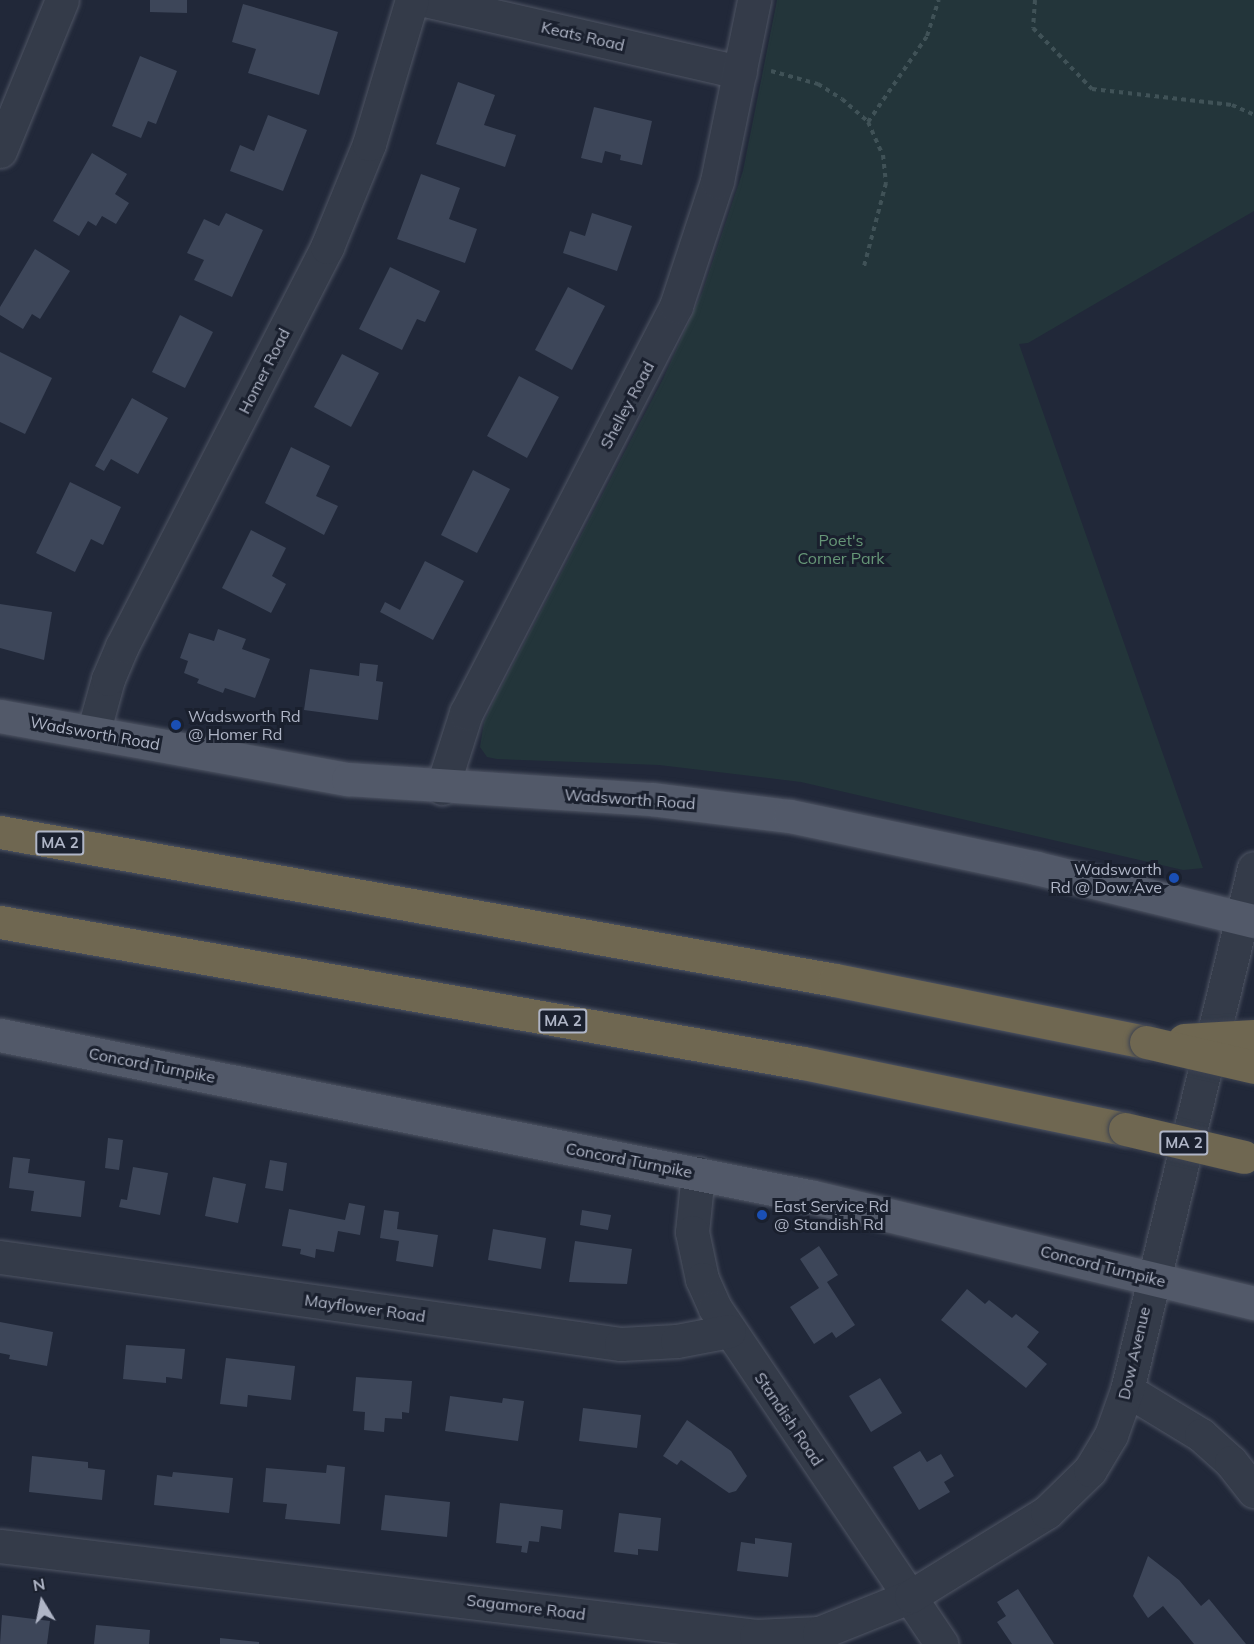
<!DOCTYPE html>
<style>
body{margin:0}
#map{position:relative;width:1254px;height:1644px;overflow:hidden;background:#212839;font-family:Mulish,sans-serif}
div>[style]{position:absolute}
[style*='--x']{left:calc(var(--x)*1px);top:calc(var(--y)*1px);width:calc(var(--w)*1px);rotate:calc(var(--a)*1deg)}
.green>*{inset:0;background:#23353a}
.building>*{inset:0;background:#3d4659}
.path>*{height:4px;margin-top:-2px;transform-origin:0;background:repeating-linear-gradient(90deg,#405257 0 4.5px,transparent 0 9px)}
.roads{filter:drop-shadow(0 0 2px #4f5564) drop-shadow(0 0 2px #4f5564)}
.minor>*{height:33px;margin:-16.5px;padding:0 16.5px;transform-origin:16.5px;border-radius:16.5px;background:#343b49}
.major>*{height:33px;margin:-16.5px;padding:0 16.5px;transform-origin:16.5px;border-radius:16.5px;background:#525969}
.highway>*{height:33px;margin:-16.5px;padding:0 16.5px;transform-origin:16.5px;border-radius:16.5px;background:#6f6751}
.bridges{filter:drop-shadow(0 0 2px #3c4251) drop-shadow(0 0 2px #3c4251)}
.highway-bridge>*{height:33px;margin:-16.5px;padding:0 16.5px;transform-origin:16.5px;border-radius:16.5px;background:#6f6751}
.dots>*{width:16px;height:16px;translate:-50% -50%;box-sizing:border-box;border:3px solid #1a202e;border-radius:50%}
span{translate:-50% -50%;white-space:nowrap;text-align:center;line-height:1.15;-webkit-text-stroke:6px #1a202e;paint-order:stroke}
.shield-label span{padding:2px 4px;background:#1a202e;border:2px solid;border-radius:4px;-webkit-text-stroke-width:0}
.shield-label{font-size:15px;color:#afb5c6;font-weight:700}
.street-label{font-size:16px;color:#afb5c6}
.park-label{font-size:16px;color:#669677}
.poi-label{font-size:16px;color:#afb5c6}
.left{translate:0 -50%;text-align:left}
.right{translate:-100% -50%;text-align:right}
.north{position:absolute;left:12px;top:1572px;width:60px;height:60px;-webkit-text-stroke:4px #1a202e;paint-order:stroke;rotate:350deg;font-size:16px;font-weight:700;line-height:24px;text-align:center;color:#afb5c6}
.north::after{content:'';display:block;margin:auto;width:21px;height:27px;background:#afb5c6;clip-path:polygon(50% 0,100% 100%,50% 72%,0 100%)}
</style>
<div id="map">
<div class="green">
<i style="clip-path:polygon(777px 0,1254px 0,1254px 211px,1028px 343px,1019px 344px,1203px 868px,1183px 870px,801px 782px,659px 765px,497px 759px,487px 757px,480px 747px,484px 722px,495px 699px,663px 379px,702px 293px,743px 171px)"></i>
</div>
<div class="building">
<i style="clip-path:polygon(150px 0,187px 0,187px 13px,150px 12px)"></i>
<i style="clip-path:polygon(243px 4px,338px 32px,319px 95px,248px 73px,256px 49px,232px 42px)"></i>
<i style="clip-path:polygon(140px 56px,177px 71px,156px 124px,148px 121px,141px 138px,112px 126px)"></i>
<i style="clip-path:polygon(458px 82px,495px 95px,484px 125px,516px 135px,505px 167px,436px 144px)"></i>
<i style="clip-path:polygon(594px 107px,652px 121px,642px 165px,620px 160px,621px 155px,605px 151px,602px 163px,581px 158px)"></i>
<i style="clip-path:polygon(268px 115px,307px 130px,283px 191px,230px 171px,240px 145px,254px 151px)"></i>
<i style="clip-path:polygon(92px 153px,127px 174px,115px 194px,129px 203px,116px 224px,102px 216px,96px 226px,88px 221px,79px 236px,53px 221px)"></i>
<i style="clip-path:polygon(421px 174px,460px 188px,449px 219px,477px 229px,465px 263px,397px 239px)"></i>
<i style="clip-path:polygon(226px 213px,263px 230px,232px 297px,194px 280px,204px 260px,187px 253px,204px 219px,219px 226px)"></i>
<i style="clip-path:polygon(592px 213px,632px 226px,617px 271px,563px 253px,570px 231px,585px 236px)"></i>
<i style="clip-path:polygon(35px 249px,70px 271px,40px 319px,32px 314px,23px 329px,0 315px,0 307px)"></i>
<i style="clip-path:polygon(390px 267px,440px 291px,425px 322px,417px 319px,402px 350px,359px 329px)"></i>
<i style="clip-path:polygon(568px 287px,605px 306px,572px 370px,535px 350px)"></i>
<i style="clip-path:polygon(180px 315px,213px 332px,185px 388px,152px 372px)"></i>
<i style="clip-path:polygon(0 352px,52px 378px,25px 434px,0 422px)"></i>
<i style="clip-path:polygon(342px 354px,379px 373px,351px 427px,314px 407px)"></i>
<i style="clip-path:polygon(519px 376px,559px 397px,527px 458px,487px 436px)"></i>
<i style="clip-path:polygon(132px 398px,168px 418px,138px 474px,111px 459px,104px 471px,95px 466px)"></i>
<i style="clip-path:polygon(291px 447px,330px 466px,316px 496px,338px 506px,324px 535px,265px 503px)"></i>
<i style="clip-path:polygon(473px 470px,510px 489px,477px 553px,441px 535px)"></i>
<i style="clip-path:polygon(70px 482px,121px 507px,103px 545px,91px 539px,75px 572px,36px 553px)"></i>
<i style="clip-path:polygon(251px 530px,286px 548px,272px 576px,286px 584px,271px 613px,222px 588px)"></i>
<i style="clip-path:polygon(425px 561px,464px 581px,433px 640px,380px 612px,385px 602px,400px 610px)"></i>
<i style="clip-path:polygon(0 604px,52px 612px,44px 660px,0 648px)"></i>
<i style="clip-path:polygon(218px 629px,246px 639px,242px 649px,270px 659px,255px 698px,225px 688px,223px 693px,197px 683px,199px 679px,184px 673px,188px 661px,180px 658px,189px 633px,214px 641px)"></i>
<i style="clip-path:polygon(360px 663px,378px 665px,376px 681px,383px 682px,378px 720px,304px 710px,310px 669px,359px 676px)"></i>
<i style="clip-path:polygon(108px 1138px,123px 1140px,119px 1170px,105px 1168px)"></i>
<i style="clip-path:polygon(13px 1157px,30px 1159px,28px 1173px,85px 1181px,81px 1217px,31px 1211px,34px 1191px,9px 1188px)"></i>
<i style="clip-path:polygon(270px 1160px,287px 1163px,283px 1191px,265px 1188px)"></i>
<i style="clip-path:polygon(133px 1167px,168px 1173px,160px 1215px,119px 1207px,121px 1199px,127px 1200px)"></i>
<i style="clip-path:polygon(213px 1177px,246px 1184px,238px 1223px,205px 1216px)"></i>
<i style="clip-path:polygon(349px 1203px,365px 1206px,360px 1235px,338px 1231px,334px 1252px,316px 1249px,315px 1258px,300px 1254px,301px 1249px,282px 1246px,289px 1209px,345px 1220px)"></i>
<i style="clip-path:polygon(384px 1210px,399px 1212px,397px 1229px,438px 1235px,433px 1267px,396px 1261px,399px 1241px,380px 1238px)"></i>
<i style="clip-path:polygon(582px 1210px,611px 1215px,608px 1230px,580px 1225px)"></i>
<i style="clip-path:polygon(493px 1229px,546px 1238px,541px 1269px,488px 1260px)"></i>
<i style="clip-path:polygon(575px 1241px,632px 1249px,627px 1284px,569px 1282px)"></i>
<i style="clip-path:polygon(819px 1246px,838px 1275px,827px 1282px,855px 1325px,836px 1338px,832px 1332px,814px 1344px,790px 1307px,819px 1288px,800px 1259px)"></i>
<i style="clip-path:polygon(967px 1289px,985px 1304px,989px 1300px,1012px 1318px,1016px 1314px,1039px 1332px,1027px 1347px,1047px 1364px,1026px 1388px,941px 1320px)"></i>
<i style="clip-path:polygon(0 1322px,53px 1332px,47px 1366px,9px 1359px,10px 1355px,0 1353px)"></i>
<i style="clip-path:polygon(126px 1345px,185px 1349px,182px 1379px,166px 1377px,166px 1383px,123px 1379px)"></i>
<i style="clip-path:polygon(226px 1358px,295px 1366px,291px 1400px,248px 1395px,247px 1407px,220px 1404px)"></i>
<i style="clip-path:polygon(356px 1377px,412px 1381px,409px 1413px,402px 1412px,402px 1419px,385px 1418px,384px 1432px,364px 1430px,365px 1412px,353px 1411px)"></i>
<i style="clip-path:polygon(880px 1378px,902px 1413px,871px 1432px,849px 1396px)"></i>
<i style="clip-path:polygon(450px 1396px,502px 1403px,503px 1398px,524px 1401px,518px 1441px,445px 1431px)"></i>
<i style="clip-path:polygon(583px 1408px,641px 1415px,637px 1448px,579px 1441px)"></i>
<i style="clip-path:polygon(687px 1420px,731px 1451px,747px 1476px,736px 1491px,729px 1493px,681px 1460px,677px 1465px,663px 1456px)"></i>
<i style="clip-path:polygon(920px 1451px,927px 1462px,941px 1454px,954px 1476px,944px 1482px,950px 1492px,919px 1510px,893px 1467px)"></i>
<i style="clip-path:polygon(32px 1456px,88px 1462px,88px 1468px,105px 1470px,102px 1500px,29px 1492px)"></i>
<i style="clip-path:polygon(327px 1465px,345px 1467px,340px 1524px,285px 1519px,287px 1504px,263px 1502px,266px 1468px,326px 1473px)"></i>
<i style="clip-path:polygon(173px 1472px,233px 1478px,229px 1513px,154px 1505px,157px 1475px,172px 1477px)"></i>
<i style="clip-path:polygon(385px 1495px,450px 1502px,447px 1537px,381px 1530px)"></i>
<i style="clip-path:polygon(500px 1503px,563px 1510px,561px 1529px,541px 1526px,539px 1542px,529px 1541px,527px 1553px,521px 1552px,522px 1546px,496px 1543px)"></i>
<i style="clip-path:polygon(619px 1513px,661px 1518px,658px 1551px,638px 1549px,638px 1555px,614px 1552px)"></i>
<i style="clip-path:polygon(755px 1538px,792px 1543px,788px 1577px,737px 1571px,741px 1542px,755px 1544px)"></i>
<i style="clip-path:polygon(1148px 1556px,1179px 1580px,1201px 1606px,1209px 1599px,1246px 1644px,1194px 1644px,1163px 1606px,1148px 1618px,1133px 1596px)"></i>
<i style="clip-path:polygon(1018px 1589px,1054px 1644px,1012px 1644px,997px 1622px,1006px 1616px,997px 1602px)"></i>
<i style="clip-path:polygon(2px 1615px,50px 1621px,47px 1644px,0 1644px)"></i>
<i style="clip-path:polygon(96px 1625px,150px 1630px,149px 1644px,94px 1644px)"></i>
<i style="clip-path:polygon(220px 1638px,259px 1642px,259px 1644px,220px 1644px)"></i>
</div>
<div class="path">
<i style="--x:1035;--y:0;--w:28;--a:94"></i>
<i style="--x:1033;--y:28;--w:85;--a:46"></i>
<i style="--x:1092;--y:89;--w:141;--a:6.5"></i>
<i style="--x:1232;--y:105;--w:24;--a:24"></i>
<i style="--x:771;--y:71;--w:49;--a:15.5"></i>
<i style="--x:818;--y:84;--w:28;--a:32"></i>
<i style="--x:842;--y:99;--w:35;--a:41"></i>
<i style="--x:868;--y:122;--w:36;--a:66"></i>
<i style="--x:883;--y:155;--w:28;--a:84"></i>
<i style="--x:886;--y:183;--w:86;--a:104.8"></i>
<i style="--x:868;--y:122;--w:104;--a:-55.5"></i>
<i style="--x:927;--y:36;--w:38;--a:-72"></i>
</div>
<div class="roads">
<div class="minor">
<i style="--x:425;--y:0;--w:323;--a:12.9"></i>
<i style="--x:0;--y:151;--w:163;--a:-67.7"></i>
<i style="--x:93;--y:733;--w:56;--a:-74.5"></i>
<i style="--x:108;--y:679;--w:36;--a:-67"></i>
<i style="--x:122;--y:646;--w:449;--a:-62.8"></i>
<i style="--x:327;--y:247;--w:111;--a:-67.8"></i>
<i style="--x:369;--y:144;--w:150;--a:-73.4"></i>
<i style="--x:442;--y:788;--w:79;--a:-72.3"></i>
<i style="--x:466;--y:713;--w:458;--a:-62.7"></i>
<i style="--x:676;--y:306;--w:132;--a:-71.8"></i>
<i style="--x:717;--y:181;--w:185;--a:-78.4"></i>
<i style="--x:698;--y:1173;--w:59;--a:95.8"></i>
<i style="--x:692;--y:1232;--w:48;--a:78"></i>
<i style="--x:702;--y:1279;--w:32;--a:66"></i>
<i style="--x:715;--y:1308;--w:405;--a:56"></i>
<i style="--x:0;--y:1257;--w:627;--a:7.98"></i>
<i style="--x:621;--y:1344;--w:56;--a:-3.1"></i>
<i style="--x:677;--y:1341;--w:53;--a:-10.9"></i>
<i style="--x:1127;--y:1390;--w:87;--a:31.3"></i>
<i style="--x:1201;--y:1435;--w:40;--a:42"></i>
<i style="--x:1231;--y:1462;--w:37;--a:52"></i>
<i style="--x:0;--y:1546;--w:761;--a:6.79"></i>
<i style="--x:756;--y:1636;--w:63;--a:-2.7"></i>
<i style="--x:819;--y:1633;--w:99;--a:-21.9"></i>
<i style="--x:911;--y:1596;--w:160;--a:-31.7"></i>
<i style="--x:1047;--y:1512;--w:60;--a:-44.3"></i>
<i style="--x:1090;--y:1470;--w:41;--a:-59"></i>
<i style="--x:1111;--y:1435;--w:48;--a:-70.4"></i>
<i style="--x:1127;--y:1390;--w:537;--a:-76.33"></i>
</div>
<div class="major">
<i style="--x:0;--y:716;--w:354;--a:10.3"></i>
<i style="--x:348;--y:779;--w:304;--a:3.8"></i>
<i style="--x:651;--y:799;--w:140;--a:7"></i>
<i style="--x:790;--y:816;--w:251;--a:11.9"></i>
<i style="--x:1036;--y:868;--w:224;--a:13.7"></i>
<i style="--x:0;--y:1035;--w:829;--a:11.27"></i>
<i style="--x:813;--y:1197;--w:454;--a:13.5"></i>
</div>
<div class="highway">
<i style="--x:0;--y:832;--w:848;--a:10.05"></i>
<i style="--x:835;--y:980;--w:317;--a:11.3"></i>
<i style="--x:0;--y:922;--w:815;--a:9.96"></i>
<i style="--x:803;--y:1063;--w:329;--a:11.6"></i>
</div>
</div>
<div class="bridges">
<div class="highway-bridge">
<i style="--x:1184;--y:1040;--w:70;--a:-3.3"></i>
<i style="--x:1146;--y:1042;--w:111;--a:13"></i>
<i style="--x:1125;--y:1129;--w:122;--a:13.2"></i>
</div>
</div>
<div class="dots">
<i style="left:176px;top:725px;background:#1a4fb4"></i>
<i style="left:1174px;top:878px;background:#1a4fb4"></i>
<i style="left:762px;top:1215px;background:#1a4fb4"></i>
</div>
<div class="shield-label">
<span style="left:60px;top:843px">MA 2</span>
<span style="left:563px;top:1021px">MA 2</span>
<span style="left:1184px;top:1143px">MA 2</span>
</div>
<div class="street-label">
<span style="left:583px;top:36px;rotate:13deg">Keats Road</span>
<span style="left:264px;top:371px;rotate:-63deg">Homer Road</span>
<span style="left:627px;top:405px;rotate:-62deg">Shelley Road</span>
<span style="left:95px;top:733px;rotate:10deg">Wadsworth Road</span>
<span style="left:630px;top:799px;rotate:4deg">Wadsworth Road</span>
<span style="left:152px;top:1065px;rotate:11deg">Concord Turnpike</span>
<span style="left:629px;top:1160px;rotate:11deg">Concord Turnpike</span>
<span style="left:1103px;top:1266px;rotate:14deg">Concord Turnpike</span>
<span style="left:365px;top:1308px;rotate:8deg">Mayflower Road</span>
<span style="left:1134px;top:1353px;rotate:-77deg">Dow Avenue</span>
<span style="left:789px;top:1419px;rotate:56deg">Standish Road</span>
<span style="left:526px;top:1607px;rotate:7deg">Sagamore Road</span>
</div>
<div class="park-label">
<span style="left:841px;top:549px">Poet's<br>Corner Park</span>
</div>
<div class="poi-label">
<span class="left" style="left:188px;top:725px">Wadsworth Rd<br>@ Homer Rd</span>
<span class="right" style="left:1162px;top:878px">Wadsworth<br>Rd @ Dow Ave</span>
<span class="left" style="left:774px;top:1215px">East Service Rd<br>@ Standish Rd</span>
</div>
<div class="north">N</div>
</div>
